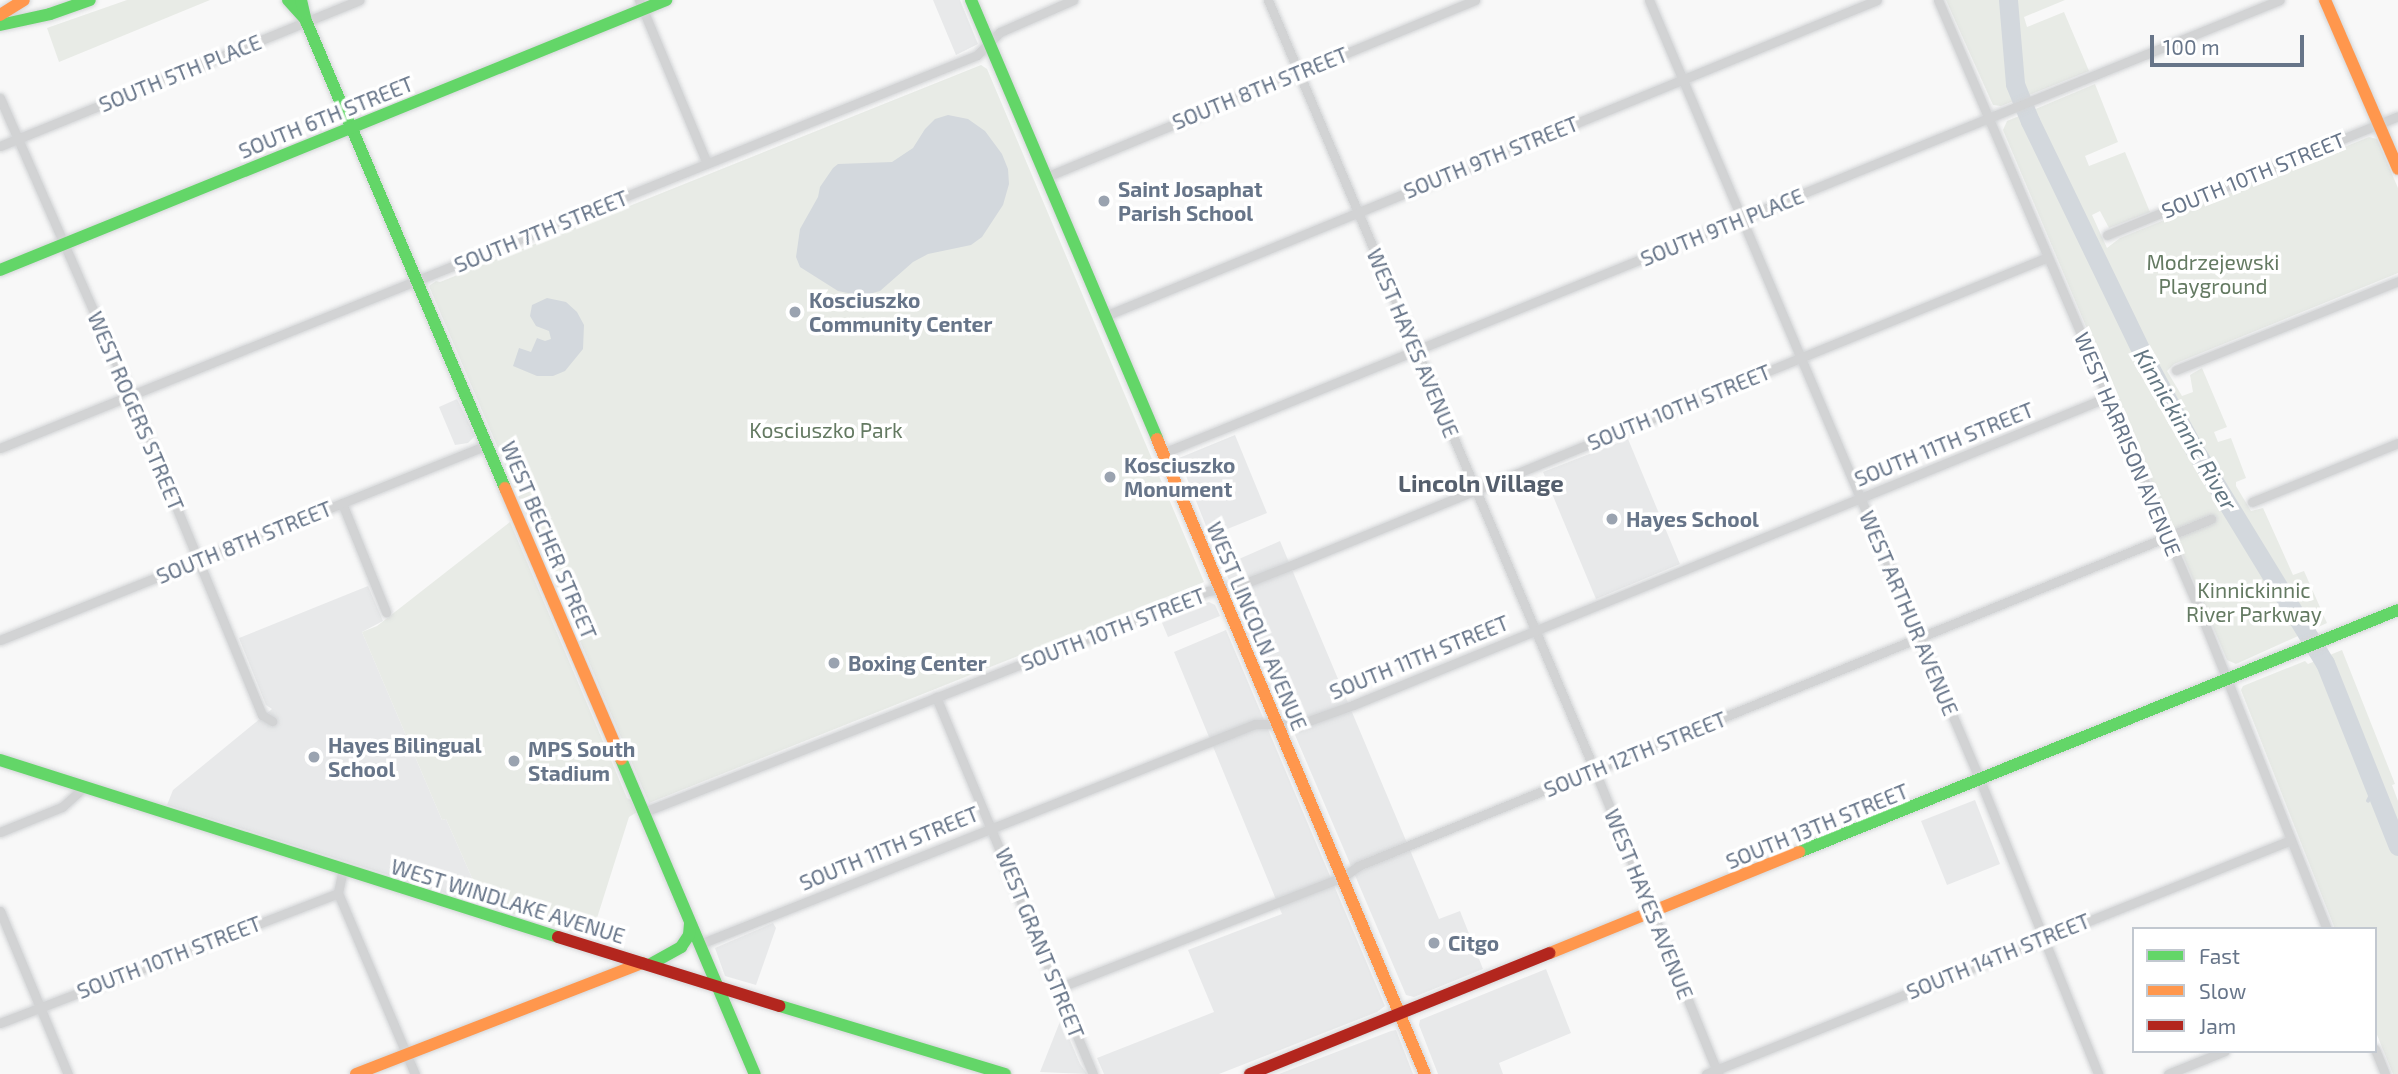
<!DOCTYPE html>
<style>
body{margin:0}
#map{position:relative;width:2398px;height:1074px;overflow:hidden;background:#f8f8f8;font-family:"Exo 2",sans-serif}
div>[style]{position:absolute}
[style*='--x']{left:calc(var(--x)*1px);top:calc(var(--y)*1px);width:calc(var(--w)*1px);rotate:calc(var(--a)*1deg)}
.built>*{inset:0;background:#e8e9ea}
.green>*{inset:0;background:#e8ebe6}
.water>*{inset:0;background:#d3d8dd}
.stream>*{height:3.5px;margin:-1.75px;padding:0 1.75px;transform-origin:1.75px;border-radius:1.75px;background:#d3d8dd}
.river>*{height:19px;margin:-9.5px;padding:0 9.5px;transform-origin:9.5px;border-radius:9.5px;background:#d3d8dd}
.roads{filter:drop-shadow(0 0 2px #d3d5d7) drop-shadow(0 0 2px #d3d5d7)}
.street>*{height:9px;margin:-4.5px;padding:0 4.5px;transform-origin:4.5px;border-radius:4.5px;background:#d2d3d4}
.fast>*{height:12px;margin:-6px;padding:0 6px;transform-origin:6px;border-radius:6px;background:#63d668}
.slow>*{height:12px;margin:-6px;padding:0 6px;transform-origin:6px;border-radius:6px;background:#ff974d}
.jam>*{height:12px;margin:-6px;padding:0 6px;transform-origin:6px;border-radius:6px;background:#b3261e}
.dots>*{width:19px;height:19px;translate:-50% -50%;box-sizing:border-box;border:4px solid #fff;border-radius:50%}
span{translate:-50% -50%;white-space:nowrap;text-align:center;line-height:1.15;-webkit-text-stroke:7px #fff;paint-order:stroke}
.street-label{font-size:21px;color:#677589}
.poi-label{font-size:21px;color:#677589;font-weight:700}
.left{translate:0 -50%;text-align:left}
.park-label{font-size:21px;color:#647a62}
.water-label{font-size:23px;color:#637783;font-style:italic}
.quarter-label{font-size:24px;color:#555f6d;font-weight:700}
.legend{position:absolute;left:2132px;top:927px;width:245px;height:126px;box-sizing:border-box;background:#fff;border:2px solid #c2c8d0;margin:0;padding:9px 12px;list-style:none;font-size:21px;color:#677589}
.legend li{display:flex;align-items:center;gap:14px;height:35px}
.legend b{width:35px;border:2px solid #c2c8d0}
.scale{position:absolute;left:2150px;top:35px;width:154px;height:32px;box-sizing:border-box;border:4px solid #677589;border-top:0;padding-left:9px;font-size:21px;line-height:24px;white-space:nowrap;color:#677589;-webkit-text-stroke:5px #fff;paint-order:stroke}
</style>
<div id="map">
<div class="built">
<i style="clip-path:polygon(933px 0,960px 0,978px 44px,956px 55px)"></i>
<i style="clip-path:polygon(457px 399px,475px 436px,468px 443px,455px 445px,439px 407px)"></i>
<i style="clip-path:polygon(1235px 435px,1267px 513px,1210px 536px,1179px 458px)"></i>
<i style="clip-path:polygon(1628px 439px,1680px 564px,1596px 599px,1543px 472px)"></i>
<i style="clip-path:polygon(1280px 541px,1439px 919px,1460px 911px,1483px 969px,1414px 997px,1406px 995px,1223px 566px)"></i>
<i style="clip-path:polygon(368px 586px,383px 621px,362px 632px,442px 820px,446px 819px,484px 905px,167px 805px,173px 790px,272px 709px,266px 705px,239px 638px)"></i>
<i style="clip-path:polygon(1209px 602px,1215px 605px,1220px 616px,1168px 637px,1160px 618px)"></i>
<i style="clip-path:polygon(1226px 630px,1385px 1006px,1377px 1012px,1219px 1074px,1104px 1074px,1097px 1058px,1214px 1012px,1188px 950px,1282px 914px,1174px 652px)"></i>
<i style="clip-path:polygon(1975px 800px,2000px 864px,1947px 885px,1921px 821px)"></i>
<i style="clip-path:polygon(773px 923px,776px 928px,756px 985px,725px 976px,715px 948px)"></i>
<i style="clip-path:polygon(1546px 969px,1571px 1033px,1499px 1063px,1503px 1074px,1438px 1074px,1419px 1025px,1420px 1020px)"></i>
<i style="clip-path:polygon(1061px 1019px,1080px 1064px,1087px 1074px,1040px 1072px)"></i>
<i style="clip-path:polygon(1396px 1030px,1413px 1074px,1279px 1074px,1391px 1031px)"></i>
</div>
<div class="green">
<i style="clip-path:polygon(127px 0,210px 0,59px 62px,47px 28px)"></i>
<i style="clip-path:polygon(1946px 0,2065px 0,2024px 17px,2027px 27px,2064px 12px,2089px 71px,2001px 106px,1993px 105px)"></i>
<i style="clip-path:polygon(981px 65px,987px 69px,1204px 582px,649px 803px,429px 286px,436px 281px,440px 282px)"></i>
<i style="clip-path:polygon(2095px 84px,2118px 142px,2085px 156px,2089px 166px,2125px 152px,2150px 212px,2109px 228px,2100px 211px,2092px 215px,2107px 248px,2120px 238px,2369px 137px,2377px 139px,2398px 188px,2398px 273px,2174px 364px,2167px 371px,2182px 396px,2193px 392px,2190px 375px,2202px 368px,2227px 427px,2214px 432px,2218px 442px,2231px 438px,2246px 478px,2236px 482px,2236px 486px,2251px 511px,2263px 508px,2293px 575px,2304px 571px,2327px 623px,2236px 664px,2227px 660px,2003px 130px,2007px 121px)"></i>
<i style="clip-path:polygon(510px 522px,627px 798px,631px 800px,637px 812px,629px 817px,591px 937px,484px 905px,446px 819px,442px 820px,362px 632px,377px 626px)"></i>
<i style="clip-path:polygon(2342px 650px,2395px 784px,2392px 785px,2398px 801px,2398px 1074px,2393px 1074px,2375px 1030px,2375px 929px,2335px 929px,2241px 690px,2243px 686px,2305px 661px,2308px 664px)"></i>
</div>
<div class="water">
<i style="clip-path:polygon(948px 115px,968px 119px,985px 131px,1002px 154px,1008px 169px,1009px 184px,1003px 205px,982px 237px,971px 245px,928px 254px,913px 262px,880px 291px,862px 296px,838px 291px,800px 267px,796px 257px,800px 229px,818px 197px,820px 187px,833px 168px,838px 164px,892px 162px,913px 148px,925px 129px,935px 119px)"></i>
<i style="clip-path:polygon(547px 298px,566px 302px,577px 312px,584px 325px,583px 349px,565px 371px,553px 376px,537px 376px,513px 366px,519px 348px,531px 352px,537px 338px,545px 341px,551px 339px,549px 331px,536px 326px,530px 316px,532px 305px)"></i>
</div>
<div class="stream">
<i style="--x:2368;--y:801;--w:16;--a:-63"></i>
</div>
<div class="river">
<i style="--x:2008;--y:0;--w:84;--a:85.2"></i>
<i style="--x:2015;--y:84;--w:40;--a:68"></i>
<i style="--x:2030;--y:121;--w:255;--a:64.2"></i>
<i style="--x:2141;--y:351;--w:109;--a:61.6"></i>
<i style="--x:2193;--y:447;--w:253;--a:58.6"></i>
<i style="--x:2325;--y:663;--w:197;--a:68.3"></i>
</div>
<div class="roads">
<div class="street">
<i style="--x:639;--y:0;--w:177;--a:67.4"></i>
<i style="--x:1268;--y:0;--w:837;--a:67.02"></i>
<i style="--x:1595;--y:771;--w:327;--a:67.9"></i>
<i style="--x:1649;--y:0;--w:847;--a:67.01"></i>
<i style="--x:1980;--y:780;--w:317;--a:68.1"></i>
<i style="--x:1938;--y:0;--w:660;--a:66.81"></i>
<i style="--x:2198;--y:607;--w:347;--a:68.2"></i>
<i style="--x:0;--y:98;--w:313;--a:66.3"></i>
<i style="--x:126;--y:385;--w:357;--a:67.6"></i>
<i style="--x:262;--y:715;--w:12;--a:31"></i>
<i style="--x:0;--y:146;--w:388;--a:-22.1"></i>
<i style="--x:1046;--y:177;--w:464;--a:-22.4"></i>
<i style="--x:2107;--y:235;--w:314;--a:-22.2"></i>
<i style="--x:1105;--y:316;--w:834;--a:-22.26"></i>
<i style="--x:2176;--y:370;--w:239;--a:-21.8"></i>
<i style="--x:0;--y:448;--w:1053;--a:-21.91"></i>
<i style="--x:977;--y:55;--w:33;--a:-45"></i>
<i style="--x:1000;--y:32;--w:80;--a:-23.7"></i>
<i style="--x:1163;--y:453;--w:1205;--a:-22.08"></i>
<i style="--x:2252;--y:502;--w:157;--a:-22"></i>
<i style="--x:342;--y:503;--w:118;--a:68"></i>
<i style="--x:0;--y:640;--w:525;--a:-21.82"></i>
<i style="--x:936;--y:697;--w:408;--a:67.4"></i>
<i style="--x:644;--y:812;--w:606;--a:-21.4"></i>
<i style="--x:1208;--y:591;--w:30;--a:-9"></i>
<i style="--x:1238;--y:586;--w:58;--a:-21.3"></i>
<i style="--x:1292;--y:565;--w:816;--a:-22.17"></i>
<i style="--x:0;--y:832;--w:67;--a:-22"></i>
<i style="--x:62;--y:807;--w:28;--a:-42"></i>
<i style="--x:343;--y:869;--w:25;--a:102"></i>
<i style="--x:338;--y:893;--w:197;--a:67"></i>
<i style="--x:0;--y:911;--w:177;--a:67.4"></i>
<i style="--x:700;--y:944;--w:597;--a:-21.62"></i>
<i style="--x:1255;--y:724;--w:45;--a:0"></i>
<i style="--x:1300;--y:724;--w:56;--a:-19.7"></i>
<i style="--x:1353;--y:705;--w:815;--a:-22.19"></i>
<i style="--x:1058;--y:988;--w:306;--a:-21.3"></i>
<i style="--x:1343;--y:877;--w:19;--a:-36"></i>
<i style="--x:1358;--y:866;--w:921;--a:-22.14"></i>
<i style="--x:0;--y:1023;--w:362;--a:-21"></i>
<i style="--x:2375;--y:1049;--w:27;--a:68"></i>
<i style="--x:1706;--y:1074;--w:630;--a:-21.8"></i>
<i style="--x:2168;--y:1074;--w:61;--a:-22"></i>
</div>
<div class="fast">
<i style="--x:288;--y:0;--w:24;--a:48"></i>
<i style="--x:301;--y:0;--w:22;--a:77"></i>
<i style="--x:306;--y:21;--w:508;--a:66.92"></i>
<i style="--x:971;--y:0;--w:477;--a:67"></i>
<i style="--x:0;--y:25;--w:51;--a:-12.4"></i>
<i style="--x:50;--y:14;--w:42;--a:-19.3"></i>
<i style="--x:0;--y:270;--w:719;--a:-22.07"></i>
<i style="--x:621;--y:759;--w:342;--a:67"></i>
<i style="--x:0;--y:760;--w:585;--a:17.6"></i>
<i style="--x:1799;--y:852;--w:646;--a:-22"></i>
<i style="--x:649;--y:965;--w:37;--a:-29"></i>
<i style="--x:681;--y:947;--w:14;--a:-56"></i>
<i style="--x:689;--y:935;--w:12;--a:-85"></i>
<i style="--x:780;--y:1006;--w:235;--a:16.8"></i>
</div>
<div class="slow">
<i style="--x:2325;--y:0;--w:184;--a:66.6"></i>
<i style="--x:0;--y:15;--w:28;--a:-32"></i>
<i style="--x:1157;--y:439;--w:689;--a:67.12"></i>
<i style="--x:505;--y:488;--w:295;--a:66.8"></i>
<i style="--x:1550;--y:953;--w:269;--a:-22.1"></i>
<i style="--x:356;--y:1074;--w:307;--a:-21.2"></i>
</div>
<div class="jam">
<i style="--x:558;--y:937;--w:232;--a:17.3"></i>
<i style="--x:1250;--y:1074;--w:323;--a:-22"></i>
</div>
</div>
<div class="dots">
<i style="left:1104px;top:201px;background:#9aa3b0"></i>
<i style="left:795px;top:312px;background:#9aa3b0"></i>
<i style="left:1110px;top:477px;background:#9aa3b0"></i>
<i style="left:1612px;top:519px;background:#9aa3b0"></i>
<i style="left:834px;top:663px;background:#9aa3b0"></i>
<i style="left:314px;top:757px;background:#9aa3b0"></i>
<i style="left:514px;top:761px;background:#9aa3b0"></i>
<i style="left:1434px;top:943px;background:#9aa3b0"></i>
</div>
<div class="street-label">
<span style="left:180px;top:73px;rotate:-22deg">SOUTH 5TH PLACE</span>
<span style="left:1260px;top:88px;rotate:-22deg">SOUTH 8TH STREET</span>
<span style="left:326px;top:117px;rotate:-22deg">SOUTH 6TH STREET</span>
<span style="left:1491px;top:157px;rotate:-22deg">SOUTH 9TH STREET</span>
<span style="left:2253px;top:175px;rotate:-22deg">SOUTH 10TH STREET</span>
<span style="left:1722px;top:227px;rotate:-22deg">SOUTH 9TH PLACE</span>
<span style="left:541px;top:231px;rotate:-22deg">SOUTH 7TH STREET</span>
<span style="left:1413px;top:343px;rotate:67deg">WEST HAYES AVENUE</span>
<span style="left:1679px;top:407px;rotate:-22deg">SOUTH 10TH STREET</span>
<span style="left:136px;top:411px;rotate:67deg">WEST ROGERS STREET</span>
<span style="left:1944px;top:444px;rotate:-22deg">SOUTH 11TH STREET</span>
<span style="left:2128px;top:444px;rotate:67deg">WEST HARRISON AVENUE</span>
<span style="left:549px;top:540px;rotate:67deg">WEST BECHER STREET</span>
<span style="left:244px;top:542px;rotate:-22deg">SOUTH 8TH STREET</span>
<span style="left:1909px;top:613px;rotate:67deg">WEST ARTHUR AVENUE</span>
<span style="left:1257px;top:626px;rotate:67deg">WEST LINCOLN AVENUE</span>
<span style="left:1113px;top:629px;rotate:-21deg">SOUTH 10TH STREET</span>
<span style="left:1419px;top:657px;rotate:-22deg">SOUTH 11TH STREET</span>
<span style="left:1635px;top:754px;rotate:-22deg">SOUTH 12TH STREET</span>
<span style="left:1817px;top:826px;rotate:-22deg">SOUTH 13TH STREET</span>
<span style="left:889px;top:848px;rotate:-22deg">SOUTH 11TH STREET</span>
<span style="left:508px;top:901px;rotate:17deg">WEST WINDLAKE AVENUE</span>
<span style="left:1649px;top:904px;rotate:68deg">WEST HAYES AVENUE</span>
<span style="left:1040px;top:943px;rotate:68deg">WEST GRANT STREET</span>
<span style="left:1998px;top:956px;rotate:-22deg">SOUTH 14TH STREET</span>
<span style="left:169px;top:957px;rotate:-21deg">SOUTH 10TH STREET</span>
</div>
<div class="poi-label">
<span class="left" style="left:1118px;top:201px">Saint Josaphat<br>Parish School</span>
<span class="left" style="left:809px;top:312px">Kosciuszko<br>Community Center</span>
<span class="left" style="left:1124px;top:477px">Kosciuszko<br>Monument</span>
<span class="left" style="left:1626px;top:519px">Hayes School</span>
<span class="left" style="left:848px;top:663px">Boxing Center</span>
<span class="left" style="left:328px;top:757px">Hayes Bilingual<br>School</span>
<span class="left" style="left:528px;top:761px">MPS South<br>Stadium</span>
<span class="left" style="left:1448px;top:943px">Citgo</span>
</div>
<div class="park-label">
<span style="left:2213px;top:274px">Modrzejewski<br>Playground</span>
<span style="left:826px;top:430px">Kosciuszko Park</span>
<span style="left:2254px;top:602px">Kinnickinnic<br>River Parkway</span>
</div>
<div class="water-label">
<span style="left:2186px;top:429px;rotate:60deg">Kinnickinnic River</span>
</div>
<div class="quarter-label">
<span style="left:1481px;top:483px">Lincoln Village</span>
</div>
<ul class="legend">
<li><b style="height:9px;background:#63d668"></b>Fast</li>
<li><b style="height:9px;background:#ff974d"></b>Slow</li>
<li><b style="height:9px;background:#b3261e"></b>Jam</li>
</ul>
<div class="scale">100 m</div>
</div>
